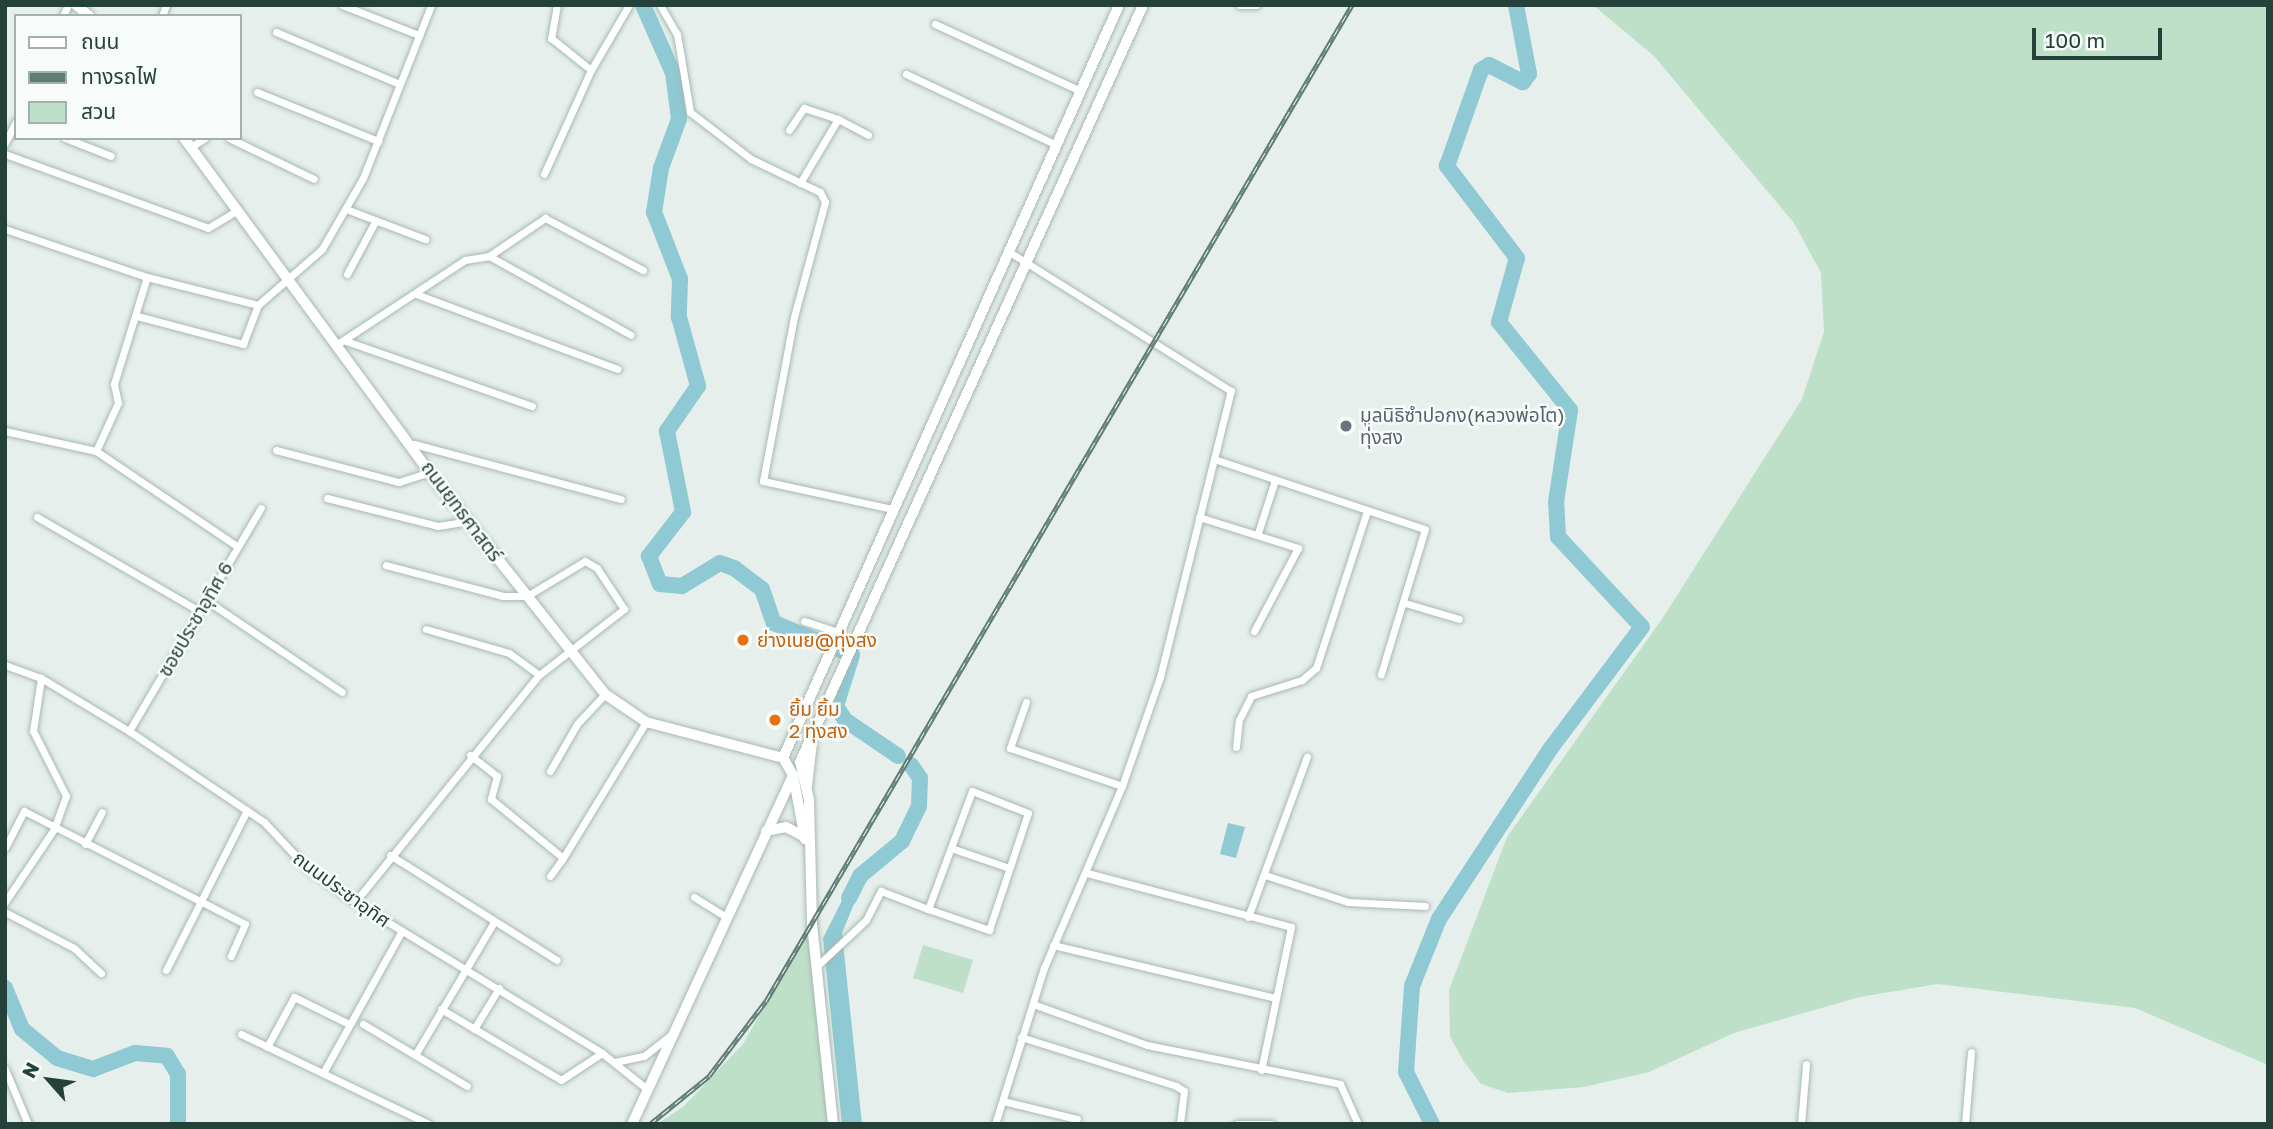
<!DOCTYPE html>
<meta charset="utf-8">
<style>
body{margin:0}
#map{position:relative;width:2273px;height:1129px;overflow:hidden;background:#e6efeb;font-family:"Golos Text","Noto Sans Thai",sans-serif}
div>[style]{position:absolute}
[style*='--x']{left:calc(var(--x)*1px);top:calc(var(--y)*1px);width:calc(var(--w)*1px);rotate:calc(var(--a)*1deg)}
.green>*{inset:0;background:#bfe0c8}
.water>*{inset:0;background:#8ec9d4}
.river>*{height:16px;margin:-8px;padding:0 8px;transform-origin:8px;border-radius:8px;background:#8ec9d4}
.roads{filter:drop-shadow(0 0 2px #a8b8b2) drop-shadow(0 0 2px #a8b8b2)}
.street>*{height:7px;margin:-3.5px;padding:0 3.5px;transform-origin:3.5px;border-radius:3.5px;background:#fff}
.secondary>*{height:10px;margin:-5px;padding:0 5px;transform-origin:5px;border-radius:5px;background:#fff}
.rail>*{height:5px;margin-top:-2.5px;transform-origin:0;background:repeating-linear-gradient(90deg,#f7fbf9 0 8px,#5f7d75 0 16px);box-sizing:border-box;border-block:2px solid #5f7d75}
.dots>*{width:19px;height:19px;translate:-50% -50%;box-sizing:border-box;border:4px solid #f7fbf9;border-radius:50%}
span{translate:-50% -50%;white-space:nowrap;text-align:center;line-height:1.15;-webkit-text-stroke:5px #f7fbf9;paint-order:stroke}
.worship-label{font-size:19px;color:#5b616d}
.left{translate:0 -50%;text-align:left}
.street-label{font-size:19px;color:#24423a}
.food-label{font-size:19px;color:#c56008}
.frame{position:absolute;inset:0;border:7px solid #24423a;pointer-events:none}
.legend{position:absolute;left:14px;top:14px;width:228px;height:126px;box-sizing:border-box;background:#f7fbf9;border:2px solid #a3b1ad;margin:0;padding:9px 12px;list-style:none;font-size:21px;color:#24423a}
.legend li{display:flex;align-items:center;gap:14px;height:35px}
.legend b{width:35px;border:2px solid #a3b1ad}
.north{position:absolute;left:14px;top:1045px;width:70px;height:70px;-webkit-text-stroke:5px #f7fbf9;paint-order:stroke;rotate:298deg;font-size:19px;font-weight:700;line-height:28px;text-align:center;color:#24423a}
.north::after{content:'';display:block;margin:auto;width:24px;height:32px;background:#24423a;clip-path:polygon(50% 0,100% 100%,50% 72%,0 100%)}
.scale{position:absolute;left:2032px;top:28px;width:130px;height:32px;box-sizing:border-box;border:4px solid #24423a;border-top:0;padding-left:9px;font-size:21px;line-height:24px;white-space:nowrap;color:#24423a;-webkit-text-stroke:5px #f7fbf9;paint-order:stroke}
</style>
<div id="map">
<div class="green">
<i style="clip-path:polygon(1593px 5px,2268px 5px,2268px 1065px,2135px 1008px,1938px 984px,1860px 997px,1734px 1033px,1649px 1072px,1584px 1087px,1508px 1093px,1481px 1084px,1464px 1062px,1450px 1037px,1449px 990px,1507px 837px,1662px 619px,1802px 399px,1824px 332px,1821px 273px,1794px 223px,1654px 56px)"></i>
<i style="clip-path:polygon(812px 923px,833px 1124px,657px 1124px,683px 1107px,743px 1044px)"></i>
<i style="clip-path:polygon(923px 945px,973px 960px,963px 993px,913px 978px)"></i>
</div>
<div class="water">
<i style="clip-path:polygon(1228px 823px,1245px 827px,1236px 858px,1220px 854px)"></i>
<i style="clip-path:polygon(854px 877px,863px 882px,842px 933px,862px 1124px,842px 1124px,823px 938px)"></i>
</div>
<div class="river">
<i style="--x:643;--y:5;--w:74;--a:66.2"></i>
<i style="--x:673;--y:73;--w:46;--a:82.6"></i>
<i style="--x:679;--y:119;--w:52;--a:110.2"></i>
<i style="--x:661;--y:168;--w:45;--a:99"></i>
<i style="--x:654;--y:212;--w:72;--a:68.8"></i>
<i style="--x:680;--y:279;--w:38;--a:92"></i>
<i style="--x:679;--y:317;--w:72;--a:74.6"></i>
<i style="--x:698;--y:386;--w:55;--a:124.6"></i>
<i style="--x:667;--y:431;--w:83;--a:78.8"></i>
<i style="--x:683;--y:512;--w:56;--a:127.7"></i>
<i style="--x:649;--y:556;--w:30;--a:69"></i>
<i style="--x:660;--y:584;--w:22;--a:5"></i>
<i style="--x:682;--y:586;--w:44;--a:-31.2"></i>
<i style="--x:720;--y:563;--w:15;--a:20"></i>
<i style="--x:734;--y:568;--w:35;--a:37"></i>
<i style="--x:762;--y:589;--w:36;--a:71"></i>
<i style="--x:774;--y:623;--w:84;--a:22.3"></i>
<i style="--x:852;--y:655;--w:53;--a:107.4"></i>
<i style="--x:836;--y:706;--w:17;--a:57"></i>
<i style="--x:845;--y:720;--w:64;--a:34.2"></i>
<i style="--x:849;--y:898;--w:25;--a:-63"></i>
<i style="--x:860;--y:876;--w:55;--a:-39.8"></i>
<i style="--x:902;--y:841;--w:39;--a:-64"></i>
<i style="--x:919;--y:806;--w:28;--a:-88"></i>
<i style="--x:920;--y:778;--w:16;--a:-125"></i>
<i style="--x:5;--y:988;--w:44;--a:67.5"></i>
<i style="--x:22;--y:1029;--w:45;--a:39.6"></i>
<i style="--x:57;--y:1058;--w:38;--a:17"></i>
<i style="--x:93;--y:1069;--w:45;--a:-20.9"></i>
<i style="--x:135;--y:1053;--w:32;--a:5"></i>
<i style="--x:167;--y:1056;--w:21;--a:59"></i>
<i style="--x:178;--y:1074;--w:50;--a:90"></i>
<i style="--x:1432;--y:1124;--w:58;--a:-116.6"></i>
<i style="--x:1406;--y:1072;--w:86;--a:-86"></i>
<i style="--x:1412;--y:986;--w:72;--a:-68.1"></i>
<i style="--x:1439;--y:919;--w:204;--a:-56.8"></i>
<i style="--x:1551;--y:748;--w:151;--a:-53.1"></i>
<i style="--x:1642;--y:627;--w:123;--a:-133"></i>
<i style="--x:1558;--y:537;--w:35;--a:-93"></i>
<i style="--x:1556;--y:502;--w:93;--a:-81.3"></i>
<i style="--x:1570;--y:410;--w:113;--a:-128.9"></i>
<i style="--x:1499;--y:322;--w:66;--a:-74.3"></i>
<i style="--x:1517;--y:258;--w:116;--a:-127.3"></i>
<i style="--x:1447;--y:166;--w:102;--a:-70.5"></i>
<i style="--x:1481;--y:70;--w:9;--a:-32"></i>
<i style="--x:1489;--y:65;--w:38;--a:27"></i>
<i style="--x:1523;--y:82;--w:10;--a:-53"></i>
<i style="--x:1529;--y:74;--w:70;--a:-100.7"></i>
</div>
<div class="roads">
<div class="street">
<i style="--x:342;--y:5;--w:83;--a:21.3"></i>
<i style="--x:557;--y:5;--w:34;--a:100"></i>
<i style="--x:551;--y:38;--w:51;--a:38.7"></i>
<i style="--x:660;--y:5;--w:34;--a:60"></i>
<i style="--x:677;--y:34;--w:79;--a:80.5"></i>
<i style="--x:690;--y:112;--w:77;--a:37.6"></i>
<i style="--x:751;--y:159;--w:76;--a:25.6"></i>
<i style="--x:820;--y:192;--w:11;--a:63"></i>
<i style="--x:825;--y:202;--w:119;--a:105.1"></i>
<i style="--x:794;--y:317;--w:167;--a:100.7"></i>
<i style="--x:763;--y:481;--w:133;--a:12.2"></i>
<i style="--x:1240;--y:5;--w:16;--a:0"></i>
<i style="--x:63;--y:16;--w:12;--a:-66"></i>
<i style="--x:162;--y:16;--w:12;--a:-70"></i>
<i style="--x:935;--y:24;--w:161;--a:24.7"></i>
<i style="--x:276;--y:32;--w:134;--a:22.8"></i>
<i style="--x:906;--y:74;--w:167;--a:25.2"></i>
<i style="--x:257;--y:92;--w:131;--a:22"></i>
<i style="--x:789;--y:130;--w:27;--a:-56"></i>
<i style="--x:804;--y:108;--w:36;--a:18"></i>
<i style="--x:65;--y:138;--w:49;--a:21.4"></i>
<i style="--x:229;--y:138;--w:94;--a:25.8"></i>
<i style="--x:5;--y:143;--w:25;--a:-63"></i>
<i style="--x:191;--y:147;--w:17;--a:-33"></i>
<i style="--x:5;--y:154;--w:216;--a:20"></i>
<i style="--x:208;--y:228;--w:31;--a:-31"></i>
<i style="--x:544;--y:174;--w:114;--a:-65.7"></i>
<i style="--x:591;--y:70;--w:75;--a:-59.7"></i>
<i style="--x:800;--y:183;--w:74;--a:-59.3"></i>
<i style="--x:838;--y:119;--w:34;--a:28"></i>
<i style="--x:346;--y:209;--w:85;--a:20.8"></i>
<i style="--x:5;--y:229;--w:150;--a:18.7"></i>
<i style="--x:147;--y:277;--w:114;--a:14.2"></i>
<i style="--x:489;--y:256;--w:162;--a:29.1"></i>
<i style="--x:347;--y:274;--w:61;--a:-61.8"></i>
<i style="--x:416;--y:294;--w:215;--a:20.4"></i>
<i style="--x:137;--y:316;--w:110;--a:14.8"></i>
<i style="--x:243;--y:344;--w:42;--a:-69"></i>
<i style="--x:258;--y:305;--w:85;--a:-41.2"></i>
<i style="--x:322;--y:249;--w:82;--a:-60"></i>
<i style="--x:363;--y:178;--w:186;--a:-68.5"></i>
<i style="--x:346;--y:341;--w:197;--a:19.3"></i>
<i style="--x:339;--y:343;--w:151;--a:-33.4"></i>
<i style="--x:465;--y:260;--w:24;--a:-9"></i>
<i style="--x:489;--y:256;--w:68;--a:-34.2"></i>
<i style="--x:545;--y:218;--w:111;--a:28"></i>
<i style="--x:5;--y:431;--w:93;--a:12.4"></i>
<i style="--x:96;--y:451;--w:170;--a:34"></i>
<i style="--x:414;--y:444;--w:214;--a:14.9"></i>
<i style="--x:276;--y:450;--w:127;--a:14.6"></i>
<i style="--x:399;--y:482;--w:32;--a:-18"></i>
<i style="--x:96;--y:451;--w:53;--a:-65.4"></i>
<i style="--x:118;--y:403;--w:19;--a:-102"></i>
<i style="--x:114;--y:384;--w:112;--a:-72.9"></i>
<i style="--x:1214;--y:459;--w:222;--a:18.4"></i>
<i style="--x:1425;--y:529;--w:152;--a:106.9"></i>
<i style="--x:327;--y:498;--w:114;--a:14.2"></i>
<i style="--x:438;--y:526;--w:31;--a:-9"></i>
<i style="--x:37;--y:517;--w:187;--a:30.1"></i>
<i style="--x:1199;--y:517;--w:104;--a:17.4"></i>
<i style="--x:1298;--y:548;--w:94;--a:117.9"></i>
<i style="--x:1258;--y:533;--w:56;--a:-72.2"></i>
<i style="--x:206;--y:600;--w:164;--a:34.1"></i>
<i style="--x:1405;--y:603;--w:56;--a:16.5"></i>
<i style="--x:804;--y:621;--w:39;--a:18"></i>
<i style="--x:426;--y:629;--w:86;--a:16.1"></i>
<i style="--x:509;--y:653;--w:37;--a:36"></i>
<i style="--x:5;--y:665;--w:38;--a:20"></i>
<i style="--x:41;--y:678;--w:103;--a:31.1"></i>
<i style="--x:129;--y:731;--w:163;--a:34"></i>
<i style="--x:264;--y:822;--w:63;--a:46.9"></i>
<i style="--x:307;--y:868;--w:59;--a:35.3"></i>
<i style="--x:355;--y:902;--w:289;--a:31.4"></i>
<i style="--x:602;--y:1053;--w:58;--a:38.7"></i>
<i style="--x:1026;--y:702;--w:49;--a:109.2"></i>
<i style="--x:1010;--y:748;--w:118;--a:18.7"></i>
<i style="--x:129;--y:731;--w:259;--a:-59.4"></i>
<i style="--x:1236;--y:747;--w:27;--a:-84"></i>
<i style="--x:1239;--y:720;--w:27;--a:-63"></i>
<i style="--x:1251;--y:696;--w:53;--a:-17.4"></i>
<i style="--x:1302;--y:680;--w:18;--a:-41"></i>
<i style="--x:1316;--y:668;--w:162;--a:-72"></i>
<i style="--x:470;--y:755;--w:34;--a:38"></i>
<i style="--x:497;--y:776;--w:24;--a:105"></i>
<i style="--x:491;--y:799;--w:93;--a:39.3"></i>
<i style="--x:563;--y:858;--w:159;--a:-58.6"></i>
<i style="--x:550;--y:771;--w:54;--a:-60.1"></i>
<i style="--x:577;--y:724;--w:41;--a:-47"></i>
<i style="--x:85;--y:844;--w:36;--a:-62"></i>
<i style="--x:5;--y:848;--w:42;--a:-62.8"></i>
<i style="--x:24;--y:811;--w:248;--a:27.1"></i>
<i style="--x:245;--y:924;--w:35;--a:114"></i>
<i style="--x:951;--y:848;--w:61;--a:19"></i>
<i style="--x:390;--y:855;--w:197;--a:32.2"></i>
<i style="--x:1087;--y:873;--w:211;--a:14.8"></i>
<i style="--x:1291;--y:927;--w:146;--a:101.8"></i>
<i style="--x:1265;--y:875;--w:87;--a:18"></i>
<i style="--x:1348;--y:902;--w:77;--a:3"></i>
<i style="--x:550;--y:876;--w:22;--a:-54"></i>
<i style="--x:694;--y:897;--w:36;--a:32"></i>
<i style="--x:5;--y:902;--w:88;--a:-56.1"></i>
<i style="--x:54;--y:829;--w:35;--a:-70"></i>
<i style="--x:66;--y:796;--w:73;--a:-116.9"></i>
<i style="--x:33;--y:731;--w:54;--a:-81.4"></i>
<i style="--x:355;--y:902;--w:292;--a:-51"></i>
<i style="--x:539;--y:675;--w:108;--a:-37.8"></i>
<i style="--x:624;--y:609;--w:49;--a:-123.4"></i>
<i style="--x:597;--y:568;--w:14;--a:-150"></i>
<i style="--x:585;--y:561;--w:68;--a:148.9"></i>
<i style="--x:527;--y:596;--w:24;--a:180"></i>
<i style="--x:503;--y:596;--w:121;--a:-165.2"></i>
<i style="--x:5;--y:912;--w:78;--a:27.6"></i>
<i style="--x:74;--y:948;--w:37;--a:43"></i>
<i style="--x:1248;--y:917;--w:171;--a:-69.8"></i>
<i style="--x:1053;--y:945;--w:225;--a:13.4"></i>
<i style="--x:817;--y:966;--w:67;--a:-43.2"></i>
<i style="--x:866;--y:920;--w:33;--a:-63"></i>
<i style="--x:881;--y:891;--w:50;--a:21"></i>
<i style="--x:928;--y:909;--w:65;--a:19"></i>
<i style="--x:989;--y:930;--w:123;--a:-71.6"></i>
<i style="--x:1028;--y:813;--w:60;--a:-158.6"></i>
<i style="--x:972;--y:791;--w:126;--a:110.4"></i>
<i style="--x:166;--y:970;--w:179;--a:-63.1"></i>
<i style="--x:1033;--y:1004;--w:121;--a:19.8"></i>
<i style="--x:1147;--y:1045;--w:197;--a:11.4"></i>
<i style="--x:1340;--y:1084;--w:44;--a:65.8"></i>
<i style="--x:441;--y:1009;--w:139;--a:30.6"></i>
<i style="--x:561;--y:1080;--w:49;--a:-33.4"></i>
<i style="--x:363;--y:1024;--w:121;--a:30.8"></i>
<i style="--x:474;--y:1029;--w:48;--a:-58.6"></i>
<i style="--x:241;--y:1034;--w:208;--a:25.6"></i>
<i style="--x:1021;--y:1037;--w:163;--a:17.5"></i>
<i style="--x:1176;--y:1086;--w:9;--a:32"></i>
<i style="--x:1184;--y:1091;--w:33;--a:97"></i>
<i style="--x:267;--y:1047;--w:57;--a:-61.6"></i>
<i style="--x:294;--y:997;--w:61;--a:26.1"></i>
<i style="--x:415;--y:1055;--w:155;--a:-59.3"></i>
<i style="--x:615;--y:1062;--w:30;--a:-12"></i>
<i style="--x:644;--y:1056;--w:36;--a:-38"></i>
<i style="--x:5;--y:1069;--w:60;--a:67.3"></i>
<i style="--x:323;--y:1073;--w:161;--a:-61"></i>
<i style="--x:1003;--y:1101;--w:76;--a:13.7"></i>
<i style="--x:995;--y:1124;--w:164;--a:-72.6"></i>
<i style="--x:1044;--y:968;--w:198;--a:-66.8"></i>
<i style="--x:1122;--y:786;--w:115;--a:-70.8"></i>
<i style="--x:1160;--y:677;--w:295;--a:-76.1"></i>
<i style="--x:1231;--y:391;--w:263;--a:-147.9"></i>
<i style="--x:1237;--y:1124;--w:34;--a:0"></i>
<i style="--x:1801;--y:1124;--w:60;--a:-85.2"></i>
<i style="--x:1965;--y:1124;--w:72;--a:-85.2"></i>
</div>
<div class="secondary">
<i style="--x:76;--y:5;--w:17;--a:40"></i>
<i style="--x:184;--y:138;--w:414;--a:53.7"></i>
<i style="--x:429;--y:472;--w:283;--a:51.6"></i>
<i style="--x:605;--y:694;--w:50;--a:34.3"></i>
<i style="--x:646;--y:722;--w:142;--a:14.7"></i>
<i style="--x:807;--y:786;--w:43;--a:-83.4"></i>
<i style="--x:766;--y:831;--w:20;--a:-11"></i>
<i style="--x:786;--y:827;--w:21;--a:28"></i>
<i style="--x:805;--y:839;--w:65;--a:-100.6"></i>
<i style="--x:793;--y:775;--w:20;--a:-120"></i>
<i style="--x:783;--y:758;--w:825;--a:-65.95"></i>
<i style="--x:632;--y:1124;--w:384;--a:-65.2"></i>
<i style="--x:833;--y:1124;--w:202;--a:-96"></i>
<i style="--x:812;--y:923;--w:123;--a:-91.4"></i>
<i style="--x:809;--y:800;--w:39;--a:-103"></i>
<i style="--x:800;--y:762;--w:831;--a:-65.62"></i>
</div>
</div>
<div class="rail">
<i style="--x:650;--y:1124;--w:76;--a:-39.1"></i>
<i style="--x:709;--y:1076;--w:94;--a:-52.8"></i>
<i style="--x:766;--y:1001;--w:1156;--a:-59.53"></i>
</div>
<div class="dots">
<i style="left:1346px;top:426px;background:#6b7280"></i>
<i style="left:743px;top:640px;background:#e8710a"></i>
<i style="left:775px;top:720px;background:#e8710a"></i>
</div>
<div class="worship-label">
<span class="left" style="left:1360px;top:426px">มูลนิธิซำปอกง(หลวงพ่อโต)<br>ทุ่งสง</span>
</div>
<div class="street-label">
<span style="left:462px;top:511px;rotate:53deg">ถนนยุทธศาสตร์</span>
<span style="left:195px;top:619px;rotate:-60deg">ซอยประชาอุทิศ 6</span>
<span style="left:342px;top:889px;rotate:36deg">ถนนประชาอุทิศ</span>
</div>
<div class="food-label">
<span class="left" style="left:757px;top:640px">ย่างเนย@ทุ่งสง</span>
<span class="left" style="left:789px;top:720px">ยิ้ม ยิ้ม<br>2 ทุ่งสง</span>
</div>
<div class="frame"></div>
<ul class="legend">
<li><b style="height:9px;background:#fff"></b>ถนน</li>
<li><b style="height:9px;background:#5f7d75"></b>ทางรถไฟ</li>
<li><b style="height:19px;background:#bfe0c8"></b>สวน</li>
</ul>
<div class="north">N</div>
<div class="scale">100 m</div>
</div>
